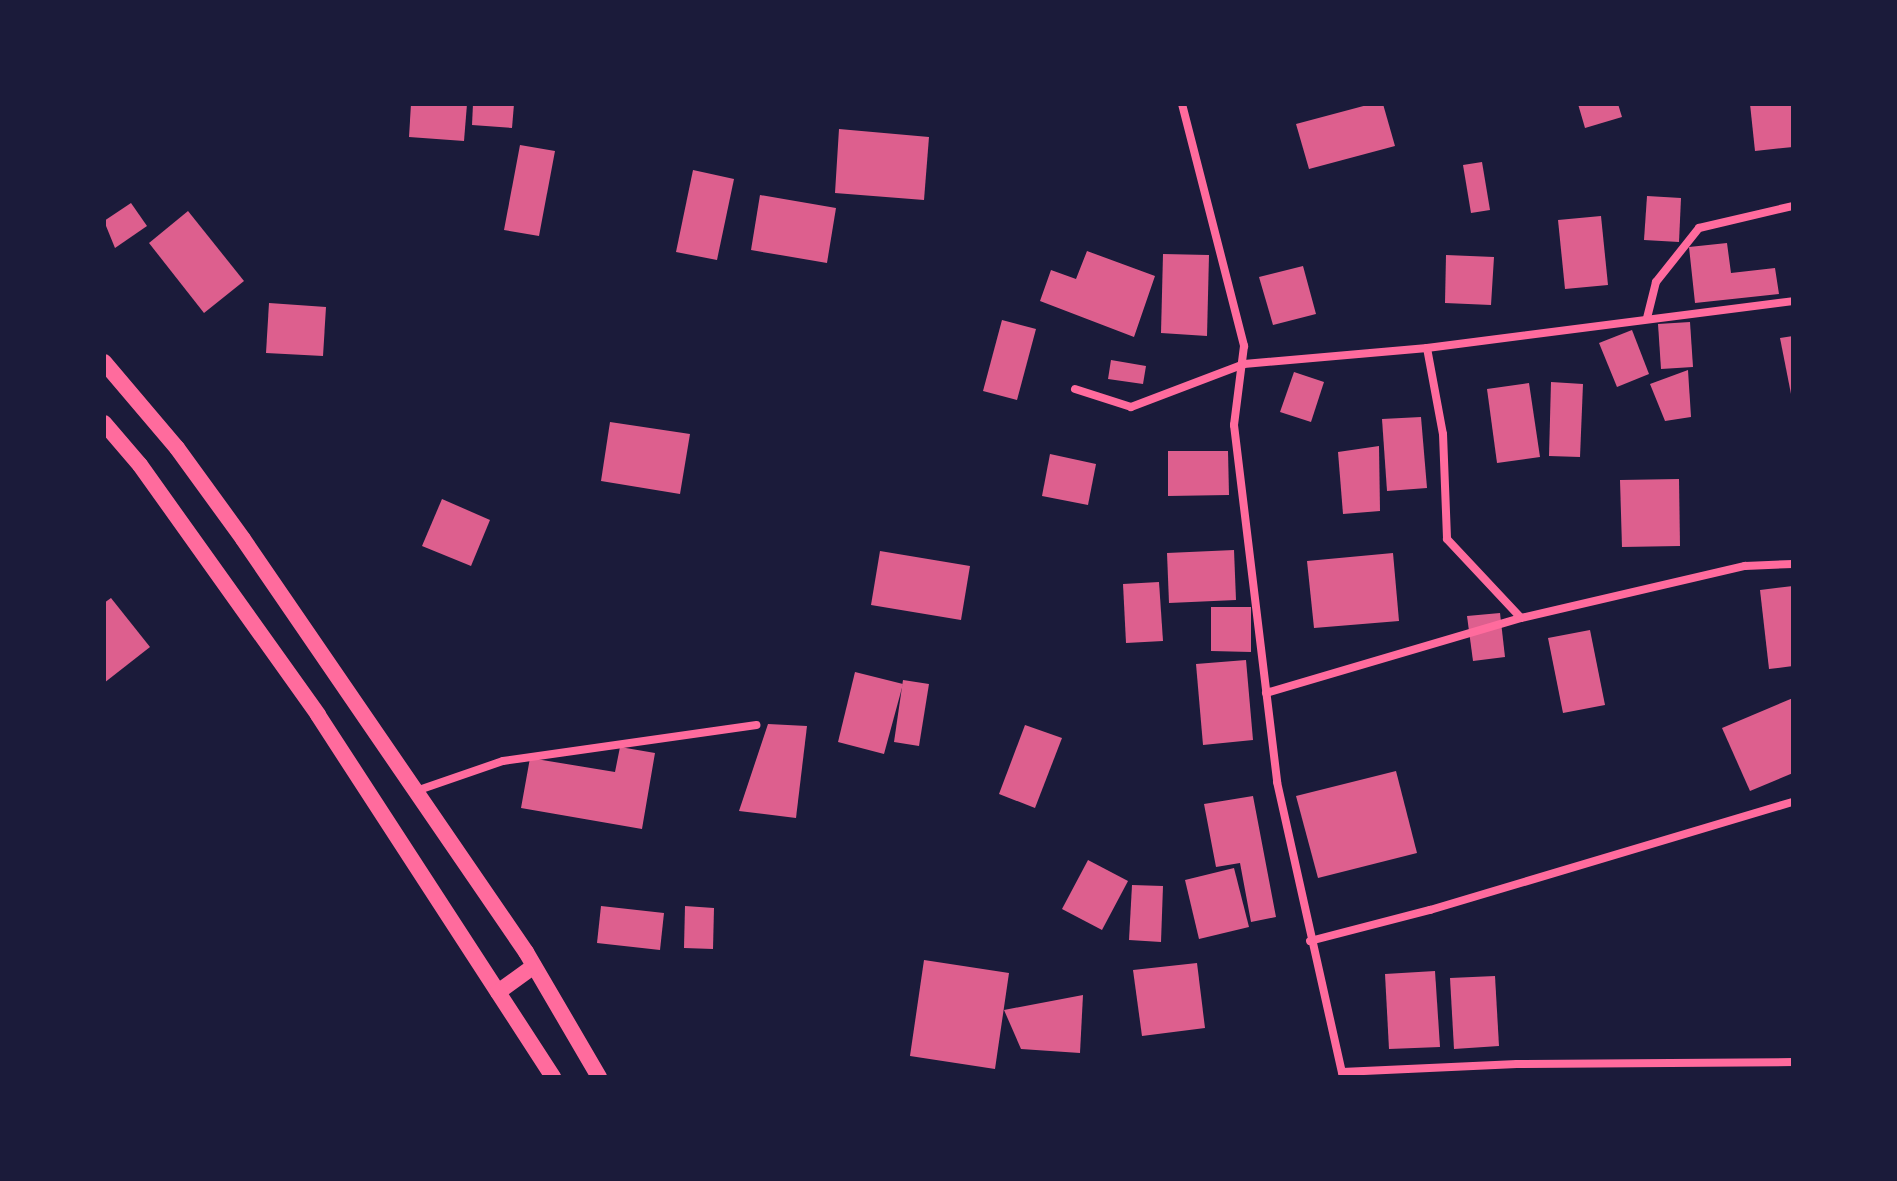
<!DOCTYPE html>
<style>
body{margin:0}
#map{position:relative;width:1897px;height:1181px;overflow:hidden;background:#1b1b3a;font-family:"IBM Plex Sans",sans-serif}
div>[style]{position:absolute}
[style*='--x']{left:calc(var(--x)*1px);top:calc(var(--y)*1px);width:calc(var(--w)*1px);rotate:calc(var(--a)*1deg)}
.building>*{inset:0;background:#dd5f8e}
.minor>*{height:8px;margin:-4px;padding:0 4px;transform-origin:4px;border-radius:4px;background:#ff6b9d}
.secondary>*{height:16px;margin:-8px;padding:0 8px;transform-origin:8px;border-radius:8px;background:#ff6b9d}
span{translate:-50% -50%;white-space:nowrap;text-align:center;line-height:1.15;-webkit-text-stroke:6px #1b1b3a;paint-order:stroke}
.frame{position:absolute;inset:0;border:106px solid #1b1b3a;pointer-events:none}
</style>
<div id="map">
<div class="building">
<i style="clip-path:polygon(411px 104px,467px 104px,464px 141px,409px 137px)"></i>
<i style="clip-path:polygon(473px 104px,514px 104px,512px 128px,472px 125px)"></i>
<i style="clip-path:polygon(1371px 104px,1383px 104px,1395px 146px,1309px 169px,1296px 124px)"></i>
<i style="clip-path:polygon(1578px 104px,1618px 104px,1622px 117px,1585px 128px)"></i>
<i style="clip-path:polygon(1750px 104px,1793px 104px,1793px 147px,1755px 151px)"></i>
<i style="clip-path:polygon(839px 129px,929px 137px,924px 200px,835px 193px)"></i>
<i style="clip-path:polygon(520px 145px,555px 151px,539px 236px,504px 230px)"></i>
<i style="clip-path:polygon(1482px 162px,1490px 210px,1471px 213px,1463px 165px)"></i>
<i style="clip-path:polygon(693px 170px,734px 179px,717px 260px,676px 252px)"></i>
<i style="clip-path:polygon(760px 195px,836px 208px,827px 263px,751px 250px)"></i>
<i style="clip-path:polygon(1647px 196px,1681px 198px,1679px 242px,1644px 240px)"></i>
<i style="clip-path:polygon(131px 203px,147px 226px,115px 248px,104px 221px)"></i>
<i style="clip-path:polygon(188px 211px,244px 281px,204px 313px,149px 243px)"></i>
<i style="clip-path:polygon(1601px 216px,1608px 285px,1565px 289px,1558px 220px)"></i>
<i style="clip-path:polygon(1727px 243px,1731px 273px,1775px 268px,1779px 294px,1695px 303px,1689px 247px)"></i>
<i style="clip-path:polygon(1087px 251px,1155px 276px,1134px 337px,1040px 301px,1051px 270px,1076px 279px)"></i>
<i style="clip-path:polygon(1163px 254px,1209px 255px,1207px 336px,1161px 333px)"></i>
<i style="clip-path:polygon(1446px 255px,1494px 257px,1491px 305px,1445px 303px)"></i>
<i style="clip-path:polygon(1303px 266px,1316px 314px,1273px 325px,1259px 277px)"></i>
<i style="clip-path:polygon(269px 303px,326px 307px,323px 356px,266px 353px)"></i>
<i style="clip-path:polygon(1002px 320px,1036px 329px,1017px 400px,983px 391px)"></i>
<i style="clip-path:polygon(1690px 322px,1693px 367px,1661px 369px,1658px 324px)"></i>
<i style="clip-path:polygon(1632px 330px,1649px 374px,1617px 387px,1599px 343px)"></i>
<i style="clip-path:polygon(1793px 336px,1793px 399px,1792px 399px,1780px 338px)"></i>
<i style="clip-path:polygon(1111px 360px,1146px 366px,1143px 384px,1108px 379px)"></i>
<i style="clip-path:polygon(1688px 370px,1691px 417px,1665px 421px,1650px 384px)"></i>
<i style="clip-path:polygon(1294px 372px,1324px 382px,1311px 422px,1280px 412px)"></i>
<i style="clip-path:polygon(1551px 382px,1583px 384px,1580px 457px,1549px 456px)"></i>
<i style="clip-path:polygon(1529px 383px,1540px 457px,1497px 463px,1487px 389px)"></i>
<i style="clip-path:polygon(1421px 417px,1427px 488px,1387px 491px,1382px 419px)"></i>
<i style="clip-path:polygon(610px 422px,690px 434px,680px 494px,601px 481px)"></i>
<i style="clip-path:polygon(1379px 446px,1380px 511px,1343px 514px,1338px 452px)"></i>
<i style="clip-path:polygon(1168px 451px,1228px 451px,1229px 495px,1168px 496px)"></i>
<i style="clip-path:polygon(1050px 454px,1096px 464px,1088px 505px,1042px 496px)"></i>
<i style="clip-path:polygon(1679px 479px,1680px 546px,1622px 547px,1620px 480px)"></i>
<i style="clip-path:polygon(442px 499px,490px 520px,471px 566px,422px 546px)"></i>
<i style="clip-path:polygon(1234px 550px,1236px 600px,1169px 603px,1167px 553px)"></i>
<i style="clip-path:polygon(880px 551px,970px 566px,961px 620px,871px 605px)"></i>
<i style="clip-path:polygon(1393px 553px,1399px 621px,1314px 628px,1307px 561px)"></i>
<i style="clip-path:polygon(1159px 582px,1163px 641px,1126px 643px,1123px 584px)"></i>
<i style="clip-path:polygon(1793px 586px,1793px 666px,1769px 669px,1760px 590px)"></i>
<i style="clip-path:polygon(111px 598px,150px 647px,104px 683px,104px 603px)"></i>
<i style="clip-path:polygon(1211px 607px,1251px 607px,1251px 652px,1211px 651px)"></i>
<i style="clip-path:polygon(1500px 613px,1505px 657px,1473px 661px,1467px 616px)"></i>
<i style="clip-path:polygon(1590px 630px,1605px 705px,1563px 713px,1548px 638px)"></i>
<i style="clip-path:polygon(1246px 660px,1253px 740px,1203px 745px,1196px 664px)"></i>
<i style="clip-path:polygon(855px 672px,903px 684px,884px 754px,838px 742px)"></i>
<i style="clip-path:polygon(903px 680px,929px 684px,919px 746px,894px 742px)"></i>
<i style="clip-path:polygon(1793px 698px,1793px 773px,1750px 791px,1722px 728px)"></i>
<i style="clip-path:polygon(768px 724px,807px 726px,796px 818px,739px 811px)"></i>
<i style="clip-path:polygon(1025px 725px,1062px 738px,1035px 808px,999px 794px)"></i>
<i style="clip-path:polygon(620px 747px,655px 753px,642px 829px,521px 808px,530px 758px,615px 772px)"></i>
<i style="clip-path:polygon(1396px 771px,1417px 853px,1318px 878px,1296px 796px)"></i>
<i style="clip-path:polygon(1253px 796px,1276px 917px,1251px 922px,1240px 863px,1216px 867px,1204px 804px)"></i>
<i style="clip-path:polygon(1088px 860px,1128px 881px,1102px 930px,1062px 909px)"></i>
<i style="clip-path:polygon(1234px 868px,1249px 927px,1199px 939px,1185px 880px)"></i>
<i style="clip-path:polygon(1132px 885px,1163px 886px,1161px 942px,1129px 940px)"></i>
<i style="clip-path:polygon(601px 906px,664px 913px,660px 950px,597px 943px)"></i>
<i style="clip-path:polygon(685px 906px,714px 908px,713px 949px,684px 948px)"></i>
<i style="clip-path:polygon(924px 960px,1009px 973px,995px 1069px,910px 1056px)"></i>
<i style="clip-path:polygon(1197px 963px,1205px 1028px,1142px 1036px,1133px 970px)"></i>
<i style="clip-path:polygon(1435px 971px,1440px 1047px,1389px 1049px,1385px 974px)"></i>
<i style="clip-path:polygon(1495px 976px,1499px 1046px,1454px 1049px,1450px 978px)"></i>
<i style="clip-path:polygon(1083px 995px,1080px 1053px,1021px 1049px,1004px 1010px)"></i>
</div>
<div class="minor">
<i style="--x:1182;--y:104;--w:250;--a:75.6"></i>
<i style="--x:1244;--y:346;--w:80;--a:97.2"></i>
<i style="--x:1234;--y:425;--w:360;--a:83.1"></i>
<i style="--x:1277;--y:782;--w:302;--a:77.4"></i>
<i style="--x:1647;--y:318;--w:37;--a:-76"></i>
<i style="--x:1656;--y:282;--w:69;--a:-51.5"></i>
<i style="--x:1699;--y:228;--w:97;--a:-13.2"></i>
<i style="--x:1427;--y:348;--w:87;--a:79.5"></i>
<i style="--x:1443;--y:434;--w:105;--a:87.8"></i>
<i style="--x:1447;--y:539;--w:108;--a:46.9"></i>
<i style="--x:1075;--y:389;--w:59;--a:17.8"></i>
<i style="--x:1131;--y:407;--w:121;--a:-20.8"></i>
<i style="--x:1244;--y:364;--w:184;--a:-5"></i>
<i style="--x:1427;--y:348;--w:369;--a:-7.3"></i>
<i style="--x:1266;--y:693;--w:266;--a:-16.4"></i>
<i style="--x:1521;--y:618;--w:230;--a:-13.1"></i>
<i style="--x:1745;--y:566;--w:48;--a:-2.4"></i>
<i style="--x:413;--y:792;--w:95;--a:-19"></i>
<i style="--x:503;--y:761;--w:256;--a:-8.1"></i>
<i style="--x:1310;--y:941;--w:124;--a:-14.5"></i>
<i style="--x:1430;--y:910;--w:379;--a:-16.6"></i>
<i style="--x:1342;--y:1072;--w:175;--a:-2.6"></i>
<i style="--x:1517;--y:1064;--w:276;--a:-0.4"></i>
</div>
<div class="secondary">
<i style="--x:104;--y:362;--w:113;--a:49.7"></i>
<i style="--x:177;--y:448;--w:112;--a:54"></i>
<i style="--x:243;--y:539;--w:501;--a:55.58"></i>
<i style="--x:526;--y:952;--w:145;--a:59.7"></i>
<i style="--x:104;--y:423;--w:55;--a:49.4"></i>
<i style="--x:140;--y:465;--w:307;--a:54.5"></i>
<i style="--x:318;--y:715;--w:432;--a:57"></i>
<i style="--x:498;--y:992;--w:44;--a:-35.8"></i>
</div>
<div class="frame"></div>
</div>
